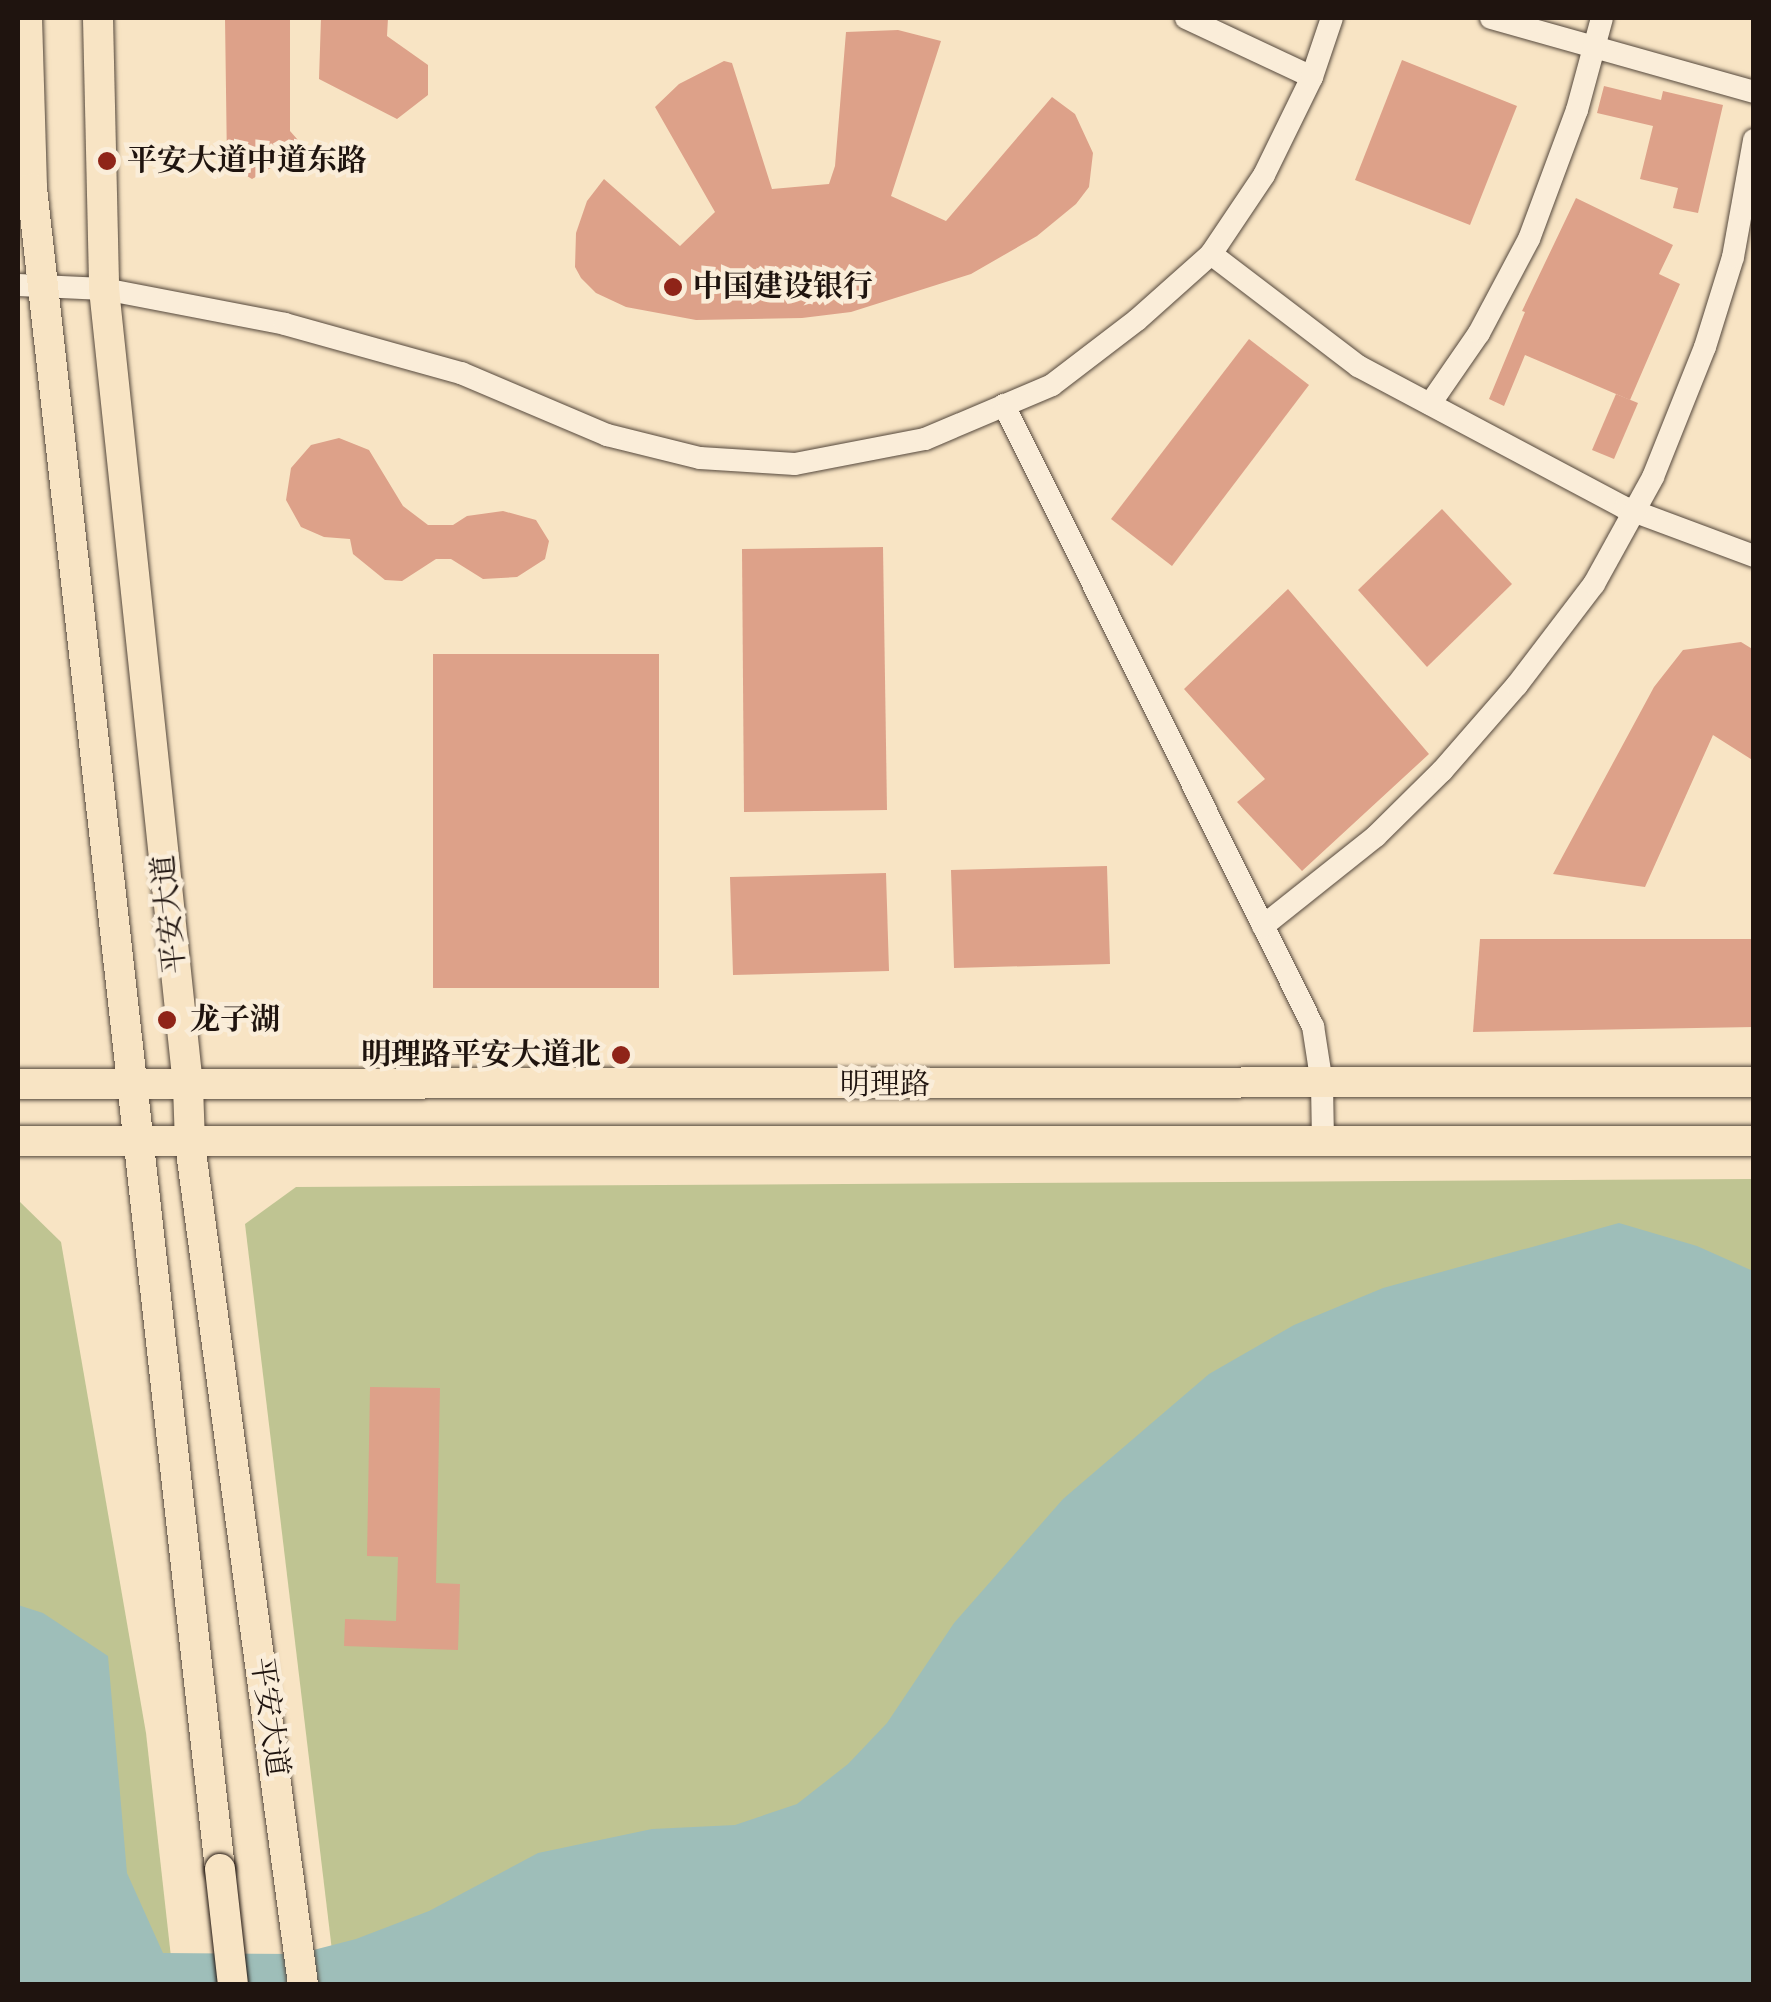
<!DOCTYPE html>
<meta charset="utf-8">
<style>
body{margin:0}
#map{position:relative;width:1771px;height:2002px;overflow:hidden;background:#f8e4c4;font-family:"IM FELL Double Pica","Noto Serif SC",serif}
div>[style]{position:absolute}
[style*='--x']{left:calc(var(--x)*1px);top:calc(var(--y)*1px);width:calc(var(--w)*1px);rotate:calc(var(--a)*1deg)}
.green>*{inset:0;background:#bfc492}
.water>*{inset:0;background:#9ebeb9}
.building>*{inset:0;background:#dda189}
.roads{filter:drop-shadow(0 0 2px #55483c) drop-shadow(0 0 2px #55483c)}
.minor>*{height:22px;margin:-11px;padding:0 11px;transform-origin:11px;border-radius:11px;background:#faedd9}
.major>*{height:30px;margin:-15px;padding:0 15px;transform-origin:15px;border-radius:15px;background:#f8e4c4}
.bridges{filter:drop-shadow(0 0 2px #1f140f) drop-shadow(0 0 2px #1f140f)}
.major-bridge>*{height:30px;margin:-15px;padding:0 15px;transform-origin:15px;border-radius:15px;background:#f8e4c4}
.dots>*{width:28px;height:28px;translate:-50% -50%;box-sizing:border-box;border:5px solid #faedd9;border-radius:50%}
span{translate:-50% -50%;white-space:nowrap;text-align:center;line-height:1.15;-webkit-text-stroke:9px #faedd9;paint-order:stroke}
.poi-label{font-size:30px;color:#1f140f;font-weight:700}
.left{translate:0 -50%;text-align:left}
.right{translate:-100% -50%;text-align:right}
.street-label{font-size:30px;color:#1f140f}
.frame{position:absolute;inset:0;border:20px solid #1f140f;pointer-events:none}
</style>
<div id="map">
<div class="green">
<i style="clip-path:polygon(1753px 1179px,1753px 1984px,336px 1984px,245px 1224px,296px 1187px)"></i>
<i style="clip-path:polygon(18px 1200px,61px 1242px,146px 1733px,174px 1984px,18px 1984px)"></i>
</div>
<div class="water">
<i style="clip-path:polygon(1619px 1223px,1697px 1246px,1753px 1271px,1753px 1984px,18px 1984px,18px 1605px,43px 1613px,108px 1656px,127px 1873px,163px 1953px,298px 1954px,356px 1939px,429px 1911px,538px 1853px,652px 1829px,735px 1825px,797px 1804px,848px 1764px,887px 1723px,954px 1623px,1063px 1499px,1209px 1374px,1294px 1325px,1383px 1288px)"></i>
</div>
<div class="building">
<i style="clip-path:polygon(225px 18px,290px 18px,290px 131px,305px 148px,252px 179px,227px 164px)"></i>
<i style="clip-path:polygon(321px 18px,388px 18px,387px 36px,428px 65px,428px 95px,397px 119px,319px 79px)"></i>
<i style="clip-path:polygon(898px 30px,941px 41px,891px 196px,946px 221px,1052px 97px,1075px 114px,1093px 153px,1089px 187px,1076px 204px,1037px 236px,971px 274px,851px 312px,802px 318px,696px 320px,626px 307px,596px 293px,581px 278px,575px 267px,576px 233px,587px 201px,604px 179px,680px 246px,715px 212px,655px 107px,679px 84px,724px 61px,732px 63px,772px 189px,829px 184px,835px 166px,846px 32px)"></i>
<i style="clip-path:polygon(1402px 60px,1517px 106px,1470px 225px,1355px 180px)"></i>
<i style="clip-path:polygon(1604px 86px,1661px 100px,1663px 91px,1723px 105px,1698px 213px,1673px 208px,1678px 188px,1640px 179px,1653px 126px,1597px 113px)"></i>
<i style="clip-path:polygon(1576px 198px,1673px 245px,1659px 274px,1680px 284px,1630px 400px,1525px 355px,1504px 406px,1489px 399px,1525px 312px,1522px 311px)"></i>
<i style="clip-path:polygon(1249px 339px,1309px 385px,1172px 566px,1111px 519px)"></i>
<i style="clip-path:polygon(1616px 394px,1638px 403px,1614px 459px,1592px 450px)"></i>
<i style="clip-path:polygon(339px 438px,369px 450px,403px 506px,428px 525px,453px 525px,467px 516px,503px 511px,536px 520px,549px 541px,545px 559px,517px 577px,483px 579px,451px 559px,436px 559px,402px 581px,385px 580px,353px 554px,350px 539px,324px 537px,301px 527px,286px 500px,291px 468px,311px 445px)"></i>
<i style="clip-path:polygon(1442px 509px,1512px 584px,1427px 667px,1358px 590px)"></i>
<i style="clip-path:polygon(883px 547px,887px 810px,744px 812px,742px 549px)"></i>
<i style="clip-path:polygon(1288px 589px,1429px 754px,1302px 871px,1237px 802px,1265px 779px,1184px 689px)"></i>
<i style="clip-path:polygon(1741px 642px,1754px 650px,1754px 761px,1713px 735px,1645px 887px,1553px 874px,1654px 687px,1683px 650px)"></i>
<i style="clip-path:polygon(433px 654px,659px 654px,659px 988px,433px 988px)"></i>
<i style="clip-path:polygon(1107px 866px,1110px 964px,954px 968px,951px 870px)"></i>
<i style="clip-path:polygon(886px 873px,889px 971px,733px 975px,730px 877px)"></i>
<i style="clip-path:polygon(1480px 939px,1754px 939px,1754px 1027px,1473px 1032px)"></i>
<i style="clip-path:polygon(370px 1387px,440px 1388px,436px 1583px,460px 1584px,458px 1650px,344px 1646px,345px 1619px,396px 1621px,398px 1557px,367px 1556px)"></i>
</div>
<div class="roads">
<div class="minor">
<i style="--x:1186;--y:18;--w:139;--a:25.1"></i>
<i style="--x:1491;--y:18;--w:273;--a:15.7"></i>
<i style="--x:1211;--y:254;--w:185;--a:37.3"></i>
<i style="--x:1358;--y:366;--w:302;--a:28"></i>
<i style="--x:1625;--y:508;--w:138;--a:20.4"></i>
<i style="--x:18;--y:285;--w:86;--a:2.7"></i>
<i style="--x:104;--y:289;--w:184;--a:10.9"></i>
<i style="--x:285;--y:324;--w:183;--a:15.6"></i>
<i style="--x:461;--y:373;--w:159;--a:23"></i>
<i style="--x:607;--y:435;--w:96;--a:13.9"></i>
<i style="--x:700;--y:458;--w:95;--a:3.6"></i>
<i style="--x:795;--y:464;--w:132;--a:-10.9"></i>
<i style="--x:925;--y:439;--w:138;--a:-23"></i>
<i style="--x:1052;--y:385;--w:107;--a:-37.4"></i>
<i style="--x:1137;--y:320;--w:99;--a:-41.7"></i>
<i style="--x:1211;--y:254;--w:95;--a:-56.1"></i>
<i style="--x:1264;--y:175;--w:109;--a:-63.9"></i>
<i style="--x:1312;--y:77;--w:62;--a:-71.3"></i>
<i style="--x:1430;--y:404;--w:86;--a:-55.4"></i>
<i style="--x:1479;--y:333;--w:106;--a:-62"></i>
<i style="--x:1529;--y:239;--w:138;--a:-69.6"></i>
<i style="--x:1577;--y:110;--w:95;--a:-74.8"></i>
<i style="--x:1004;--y:405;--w:694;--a:63.55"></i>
<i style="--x:1313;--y:1026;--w:59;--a:81.2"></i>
<i style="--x:1322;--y:1084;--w:55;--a:89"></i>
<i style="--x:1263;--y:926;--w:144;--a:-38.5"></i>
<i style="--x:1376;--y:836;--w:93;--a:-44.6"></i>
<i style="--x:1442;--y:771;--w:114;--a:-48.9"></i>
<i style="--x:1517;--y:685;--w:127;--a:-52.7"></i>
<i style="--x:1594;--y:584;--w:122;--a:-61.1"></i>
<i style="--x:1653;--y:477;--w:140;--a:-68.2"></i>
<i style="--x:1705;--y:347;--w:94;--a:-72.7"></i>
<i style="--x:1733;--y:257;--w:119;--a:-79.8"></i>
</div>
<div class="major">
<i style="--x:27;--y:18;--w:170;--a:88.3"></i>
<i style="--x:32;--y:188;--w:1691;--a:83.62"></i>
<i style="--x:98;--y:18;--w:271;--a:88.7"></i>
<i style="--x:104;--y:289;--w:801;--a:83.98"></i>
<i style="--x:188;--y:1086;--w:58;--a:88"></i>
<i style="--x:190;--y:1144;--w:848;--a:82.34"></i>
<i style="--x:18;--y:1084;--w:1736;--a:-0.07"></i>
<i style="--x:18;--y:1141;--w:1736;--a:0"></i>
</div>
</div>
<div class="bridges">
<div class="major-bridge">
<i style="--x:220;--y:1869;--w:116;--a:83.6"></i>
</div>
</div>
<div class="dots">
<i style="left:107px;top:161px;background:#8f2418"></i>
<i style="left:673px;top:287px;background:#8f2418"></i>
<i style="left:167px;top:1020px;background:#8f2418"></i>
<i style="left:621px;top:1055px;background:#8f2418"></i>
</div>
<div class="poi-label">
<span class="left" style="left:127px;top:161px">平安大道中道东路</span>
<span class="left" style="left:693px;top:287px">中国建设银行</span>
<span class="left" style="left:190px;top:1020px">龙子湖</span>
<span class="right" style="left:601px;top:1055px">明理路平安大道北</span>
</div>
<div class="street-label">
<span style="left:170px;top:914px;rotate:-96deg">平安大道</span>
<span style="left:885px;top:1085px">明理路</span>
<span style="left:269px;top:1717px;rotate:82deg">平安大道</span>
</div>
<div class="frame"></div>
</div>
